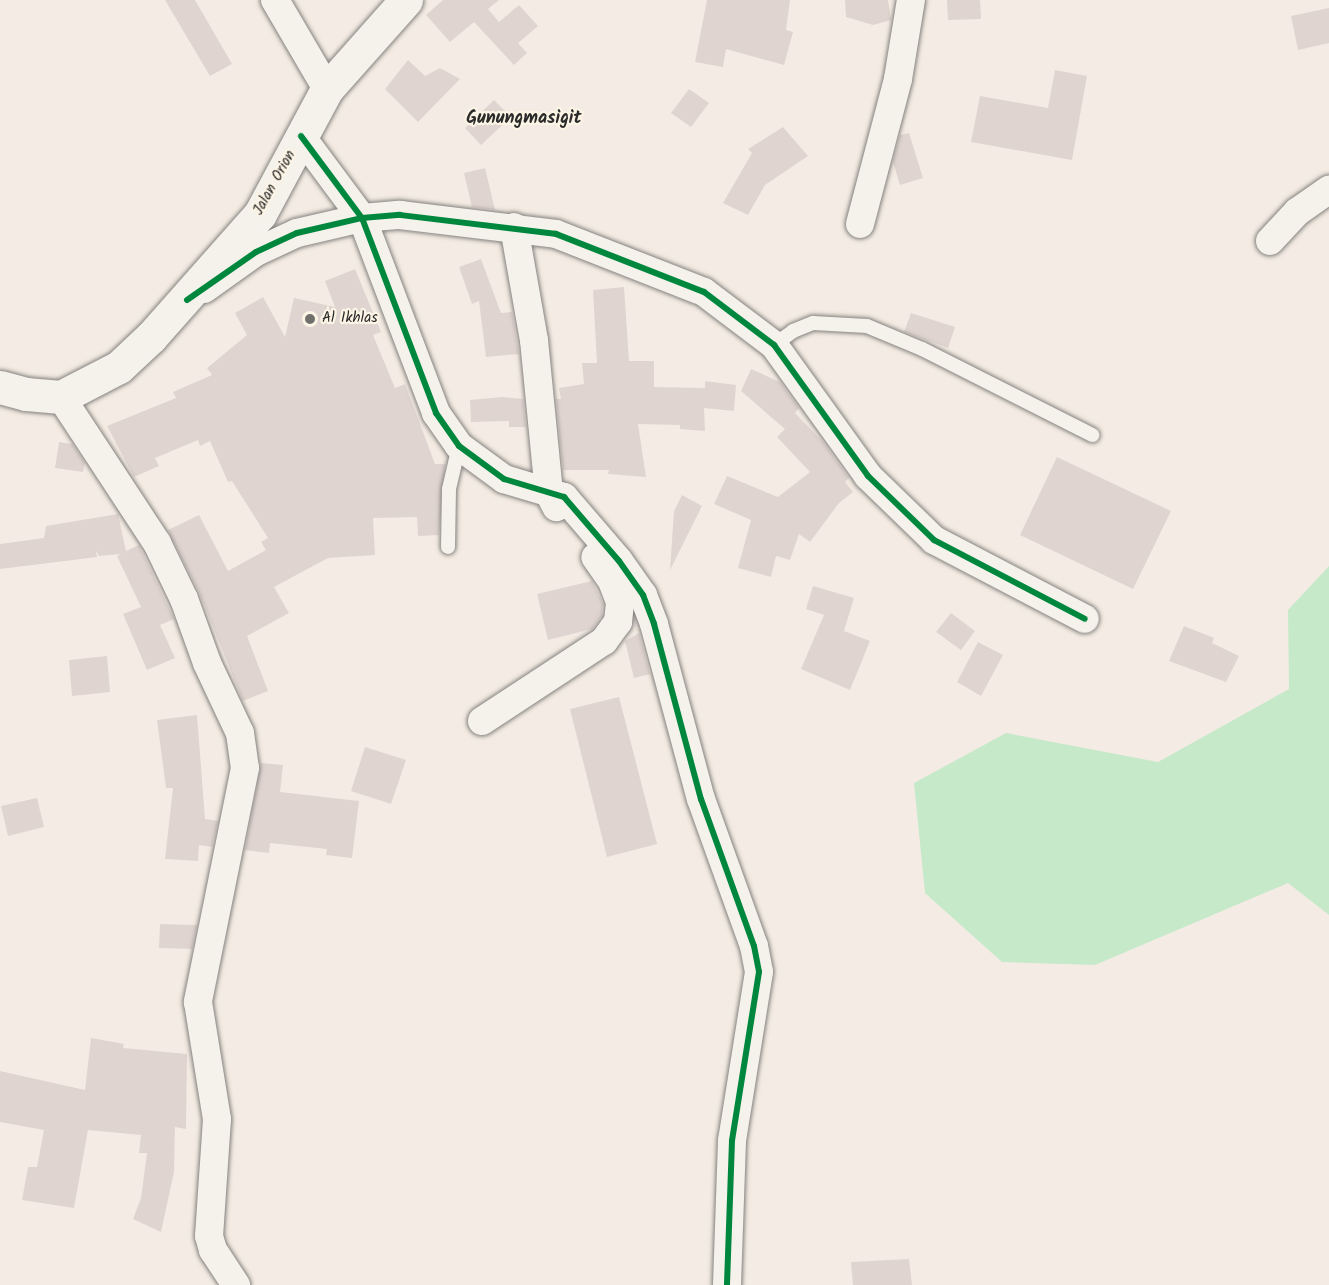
<!DOCTYPE html>
<style>
body{margin:0}
#map{position:relative;width:1329px;height:1285px;overflow:hidden;background:#f4ece4;font-family:Kalam,sans-serif}
div>[style]{position:absolute}
[style*='--x']{left:calc(var(--x)*1px);top:calc(var(--y)*1px);width:calc(var(--w)*1px);rotate:calc(var(--a)*1deg)}
.green>*{inset:0;background:#c6e9ca}
.building>*{inset:0;background:#e0d4d0}
.roads{filter:drop-shadow(0 0 2px #85827e) drop-shadow(0 0 2px #85827e)}
.service>*{height:14px;margin:-7px;padding:0 7px;transform-origin:7px;border-radius:7px;background:#f5f1eb}
.minor>*{height:28px;margin:-14px;padding:0 14px;transform-origin:14px;border-radius:14px;background:#f5f1eb}
.trunk>*{height:33px;margin:-16.5px;padding:0 16.5px;transform-origin:16.5px;border-radius:16.5px;background:#f5f1eb}
.cycleway>*{height:6px;margin:-3px;padding:0 3px;transform-origin:3px;border-radius:3px;background:#00873e}
.dots>*{width:16px;height:16px;translate:-50% -50%;box-sizing:border-box;border:3px solid #fcf5e5;border-radius:50%}
span{translate:-50% -50%;white-space:nowrap;text-align:center;line-height:1.15;-webkit-text-stroke:4.5px #fcf5e5;paint-order:stroke}
.street-label{font-size:15px;color:#2b2b2b}
.poi-label{font-size:15px;color:#2b2b2b}
.left{translate:0 -50%;text-align:left}
.quarter-label{font-size:18px;color:#2b2b2b;font-weight:700}
</style>
<div id="map">
<div class="green">
<i style="clip-path:polygon(1329px 566px,1329px 915px,1288px 883px,1095px 965px,1002px 962px,925px 893px,914px 783px,1006px 733px,1158px 762px,1289px 689px,1288px 610px)"></i>
</div>
<div class="building">
<i style="clip-path:polygon(165px 0,195px 0,232px 64px,210px 76px)"></i>
<i style="clip-path:polygon(443px 0,499px 0,488px 9px,499px 22px,519px 5px,538px 26px,518px 43px,527px 53px,514px 65px,474px 22px,450px 42px,426px 15px)"></i>
<i style="clip-path:polygon(707px 0,790px 0,786px 30px,793px 32px,784px 65px,726px 49px,723px 67px,695px 62px)"></i>
<i style="clip-path:polygon(845px 0,888px 0,891px 20px,873px 25px,846px 17px)"></i>
<i style="clip-path:polygon(947px 0,980px 0,981px 19px,948px 20px)"></i>
<i style="clip-path:polygon(1329px 8px,1329px 43px,1298px 50px,1291px 16px)"></i>
<i style="clip-path:polygon(408px 60px,425px 76px,440px 68px,460px 79px,418px 122px,385px 89px)"></i>
<i style="clip-path:polygon(1055px 70px,1087px 76px,1072px 160px,971px 142px,980px 96px,1048px 108px)"></i>
<i style="clip-path:polygon(689px 89px,709px 103px,691px 127px,671px 113px)"></i>
<i style="clip-path:polygon(494px 100px,511px 117px,481px 145px,465px 128px)"></i>
<i style="clip-path:polygon(783px 127px,808px 156px,765px 185px,748px 215px,723px 203px,752px 153px,748px 149px)"></i>
<i style="clip-path:polygon(909px 133px,923px 178px,900px 185px,893px 162px,900px 135px)"></i>
<i style="clip-path:polygon(485px 168px,495px 210px,472px 207px,464px 173px)"></i>
<i style="clip-path:polygon(481px 259px,501px 313px,512px 312px,519px 354px,486px 357px,479px 301px,472px 304px,459px 267px)"></i>
<i style="clip-path:polygon(355px 269px,381px 332px,373px 335px,395px 388px,405px 384px,435px 464px,445px 464px,439px 535px,418px 536px,417px 517px,373px 518px,375px 555px,328px 558px,274px 587px,289px 613px,247px 636px,268px 691px,243px 701px,199px 592px,168px 530px,199px 515px,228px 571px,266px 550px,261px 542px,268px 538px,232px 481px,228px 482px,210px 441px,200px 446px,198px 440px,155px 458px,159px 466px,134px 477px,107px 426px,176px 398px,173px 392px,212px 375px,207px 368px,247px 335px,235px 313px,263px 297px,285px 337px,294px 298px,335px 307px,325px 281px)"></i>
<i style="clip-path:polygon(624px 287px,629px 361px,654px 361px,654px 387px,705px 388px,705px 381px,736px 385px,734px 411px,704px 408px,705px 431px,680px 429px,680px 425px,638px 424px,646px 477px,608px 474px,609px 470px,563px 470px,556px 399px,561px 399px,559px 388px,584px 384px,582px 363px,597px 363px,593px 290px)"></i>
<i style="clip-path:polygon(911px 313px,955px 327px,948px 348px,904px 332px)"></i>
<i style="clip-path:polygon(751px 369px,780px 382px,799px 408px,795px 413px,824px 443px,849px 478px,845px 482px,853px 492px,839px 503px,810px 542px,799px 534px,790px 560px,776px 556px,771px 577px,738px 568px,751px 520px,714px 504px,727px 476px,778px 497px,810px 472px,777px 437px,785px 429px,741px 391px)"></i>
<i style="clip-path:polygon(502px 397px,523px 399px,526px 427px,509px 427px,509px 421px,471px 422px,470px 400px)"></i>
<i style="clip-path:polygon(59px 442px,72px 444px,85px 463px,83px 472px,55px 468px)"></i>
<i style="clip-path:polygon(1057px 457px,1171px 511px,1133px 589px,1020px 535px)"></i>
<i style="clip-path:polygon(682px 495px,702px 506px,670px 570px,674px 511px)"></i>
<i style="clip-path:polygon(118px 514px,126px 551px,139px 545px,174px 619px,160px 625px,175px 658px,147px 670px,123px 614px,141px 607px,117px 556px,121px 554px,99px 556px,96px 551px,97px 557px,0 569px,0 544px,44px 538px,46px 526px)"></i>
<i style="clip-path:polygon(592px 581px,603px 604px,602px 616px,592px 629px,548px 640px,537px 594px)"></i>
<i style="clip-path:polygon(813px 586px,854px 598px,844px 631px,870px 641px,850px 690px,801px 669px,824px 615px,806px 609px)"></i>
<i style="clip-path:polygon(951px 613px,975px 631px,961px 650px,936px 632px)"></i>
<i style="clip-path:polygon(1184px 626px,1214px 638px,1212px 643px,1239px 656px,1226px 682px,1169px 661px)"></i>
<i style="clip-path:polygon(639px 633px,650px 674px,634px 678px,625px 641px)"></i>
<i style="clip-path:polygon(978px 642px,1003px 655px,981px 696px,957px 682px)"></i>
<i style="clip-path:polygon(107px 656px,110px 692px,72px 696px,69px 660px)"></i>
<i style="clip-path:polygon(619px 697px,657px 844px,607px 857px,570px 709px)"></i>
<i style="clip-path:polygon(197px 715px,205px 819px,218px 821px,212px 847px,199px 845px,198px 861px,165px 859px,173px 788px,166px 788px,157px 720px)"></i>
<i style="clip-path:polygon(365px 747px,406px 760px,391px 804px,351px 791px)"></i>
<i style="clip-path:polygon(261px 763px,283px 765px,280px 792px,359px 801px,352px 858px,326px 855px,327px 849px,270px 843px,269px 853px,245px 850px)"></i>
<i style="clip-path:polygon(37px 798px,44px 827px,8px 836px,1px 806px)"></i>
<i style="clip-path:polygon(160px 924px,197px 925px,192px 949px,159px 948px)"></i>
<i style="clip-path:polygon(91px 1038px,124px 1044px,123px 1048px,187px 1054px,186px 1129px,175px 1127px,174px 1172px,161px 1232px,133px 1219px,141px 1198px,147px 1153px,139px 1153px,141px 1135px,88px 1130px,74px 1208px,22px 1200px,28px 1167px,37px 1167px,44px 1130px,0 1122px,0 1071px,85px 1090px)"></i>
<i style="clip-path:polygon(909px 1259px,912px 1285px,853px 1285px,851px 1262px)"></i>
</div>
<div class="roads">
<div class="service">
<i style="--x:774;--y:345;--w:24;--a:-36"></i>
<i style="--x:793;--y:331;--w:22;--a:-22"></i>
<i style="--x:813;--y:323;--w:54;--a:3.2"></i>
<i style="--x:867;--y:326;--w:60;--a:22.7"></i>
<i style="--x:922;--y:349;--w:191;--a:26.8"></i>
<i style="--x:448;--y:547;--w:58;--a:-89"></i>
<i style="--x:449;--y:489;--w:44;--a:-76.9"></i>
</div>
<div class="minor">
<i style="--x:275;--y:0;--w:103;--a:59.7"></i>
<i style="--x:301;--y:136;--w:102;--a:53.4"></i>
<i style="--x:362;--y:218;--w:209;--a:69.2"></i>
<i style="--x:436;--y:413;--w:40;--a:55.1"></i>
<i style="--x:459;--y:446;--w:56;--a:36.3"></i>
<i style="--x:504;--y:479;--w:63;--a:16.7"></i>
<i style="--x:564;--y:497;--w:84;--a:49.3"></i>
<i style="--x:619;--y:561;--w:42;--a:54.8"></i>
<i style="--x:643;--y:595;--w:31;--a:69"></i>
<i style="--x:654;--y:624;--w:181;--a:75"></i>
<i style="--x:701;--y:799;--w:156;--a:70.2"></i>
<i style="--x:754;--y:946;--w:26;--a:79"></i>
<i style="--x:759;--y:972;--w:171;--a:99.1"></i>
<i style="--x:732;--y:1141;--w:144;--a:92"></i>
<i style="--x:860;--y:224;--w:150;--a:-75.3"></i>
<i style="--x:898;--y:79;--w:80;--a:-80.7"></i>
<i style="--x:514;--y:227;--w:115;--a:80"></i>
<i style="--x:534;--y:340;--w:154;--a:84.4"></i>
<i style="--x:549;--y:493;--w:16;--a:63"></i>
<i style="--x:1270;--y:241;--w:40;--a:-47"></i>
<i style="--x:1297;--y:212;--w:39;--a:-35"></i>
<i style="--x:204;--y:289;--w:64;--a:-35.4"></i>
<i style="--x:256;--y:252;--w:45;--a:-24.9"></i>
<i style="--x:297;--y:233;--w:67;--a:-13"></i>
<i style="--x:362;--y:218;--w:38;--a:-5"></i>
<i style="--x:400;--y:215;--w:157;--a:6.9"></i>
<i style="--x:556;--y:234;--w:159;--a:21.4"></i>
<i style="--x:704;--y:292;--w:88;--a:37.1"></i>
<i style="--x:774;--y:345;--w:161;--a:54.3"></i>
<i style="--x:868;--y:476;--w:92;--a:44.1"></i>
<i style="--x:934;--y:540;--w:170;--a:27.6"></i>
<i style="--x:61;--y:397;--w:175;--a:56.7"></i>
<i style="--x:157;--y:543;--w:62;--a:64.3"></i>
<i style="--x:184;--y:599;--w:68;--a:70.2"></i>
<i style="--x:207;--y:663;--w:77;--a:64.8"></i>
<i style="--x:240;--y:733;--w:35;--a:82"></i>
<i style="--x:245;--y:768;--w:239;--a:101.4"></i>
<i style="--x:198;--y:1002;--w:119;--a:80.8"></i>
<i style="--x:217;--y:1119;--w:117;--a:93.9"></i>
<i style="--x:209;--y:1236;--w:15;--a:74"></i>
<i style="--x:213;--y:1250;--w:42;--a:56.7"></i>
<i style="--x:482;--y:721;--w:146;--a:-33.3"></i>
<i style="--x:604;--y:641;--w:24;--a:-54"></i>
<i style="--x:618;--y:622;--w:20;--a:-84"></i>
<i style="--x:620;--y:602;--w:22;--a:-111"></i>
<i style="--x:612;--y:581;--w:29;--a:-125"></i>
</div>
<div class="trunk">
<i style="--x:0;--y:387;--w:27;--a:15"></i>
<i style="--x:26;--y:394;--w:35;--a:5"></i>
<i style="--x:61;--y:397;--w:65;--a:-27.3"></i>
<i style="--x:119;--y:367;--w:44;--a:-43.2"></i>
<i style="--x:151;--y:337;--w:164;--a:-48.5"></i>
<i style="--x:260;--y:214;--w:142;--a:-61.8"></i>
<i style="--x:327;--y:89;--w:119;--a:-48.4"></i>
</div>
</div>
<div class="cycleway">
<i style="--x:301;--y:136;--w:102;--a:53.4"></i>
<i style="--x:362;--y:218;--w:209;--a:69.2"></i>
<i style="--x:436;--y:413;--w:40;--a:55.1"></i>
<i style="--x:459;--y:446;--w:56;--a:36.3"></i>
<i style="--x:504;--y:479;--w:63;--a:16.7"></i>
<i style="--x:564;--y:497;--w:84;--a:49.3"></i>
<i style="--x:619;--y:561;--w:42;--a:54.8"></i>
<i style="--x:643;--y:595;--w:31;--a:69"></i>
<i style="--x:654;--y:624;--w:181;--a:75"></i>
<i style="--x:701;--y:799;--w:156;--a:70.2"></i>
<i style="--x:754;--y:946;--w:26;--a:79"></i>
<i style="--x:759;--y:972;--w:171;--a:99.1"></i>
<i style="--x:732;--y:1141;--w:144;--a:92"></i>
<i style="--x:187;--y:300;--w:84;--a:-34.8"></i>
<i style="--x:256;--y:252;--w:45;--a:-24.9"></i>
<i style="--x:297;--y:233;--w:67;--a:-13"></i>
<i style="--x:362;--y:218;--w:38;--a:-5"></i>
<i style="--x:400;--y:215;--w:157;--a:6.9"></i>
<i style="--x:556;--y:234;--w:159;--a:21.4"></i>
<i style="--x:704;--y:292;--w:88;--a:37.1"></i>
<i style="--x:774;--y:345;--w:161;--a:54.3"></i>
<i style="--x:868;--y:476;--w:92;--a:44.1"></i>
<i style="--x:934;--y:540;--w:170;--a:27.6"></i>
</div>
<div class="dots">
<i style="left:310px;top:319px;background:#716f6c"></i>
</div>
<div class="street-label">
<span style="left:275px;top:183px;rotate:-61deg">Jalan Orion</span>
</div>
<div class="poi-label">
<span class="left" style="left:322px;top:319px">Al Ikhlas</span>
</div>
<div class="quarter-label">
<span style="left:524px;top:119px">Gunungmasigit</span>
</div>
</div>
